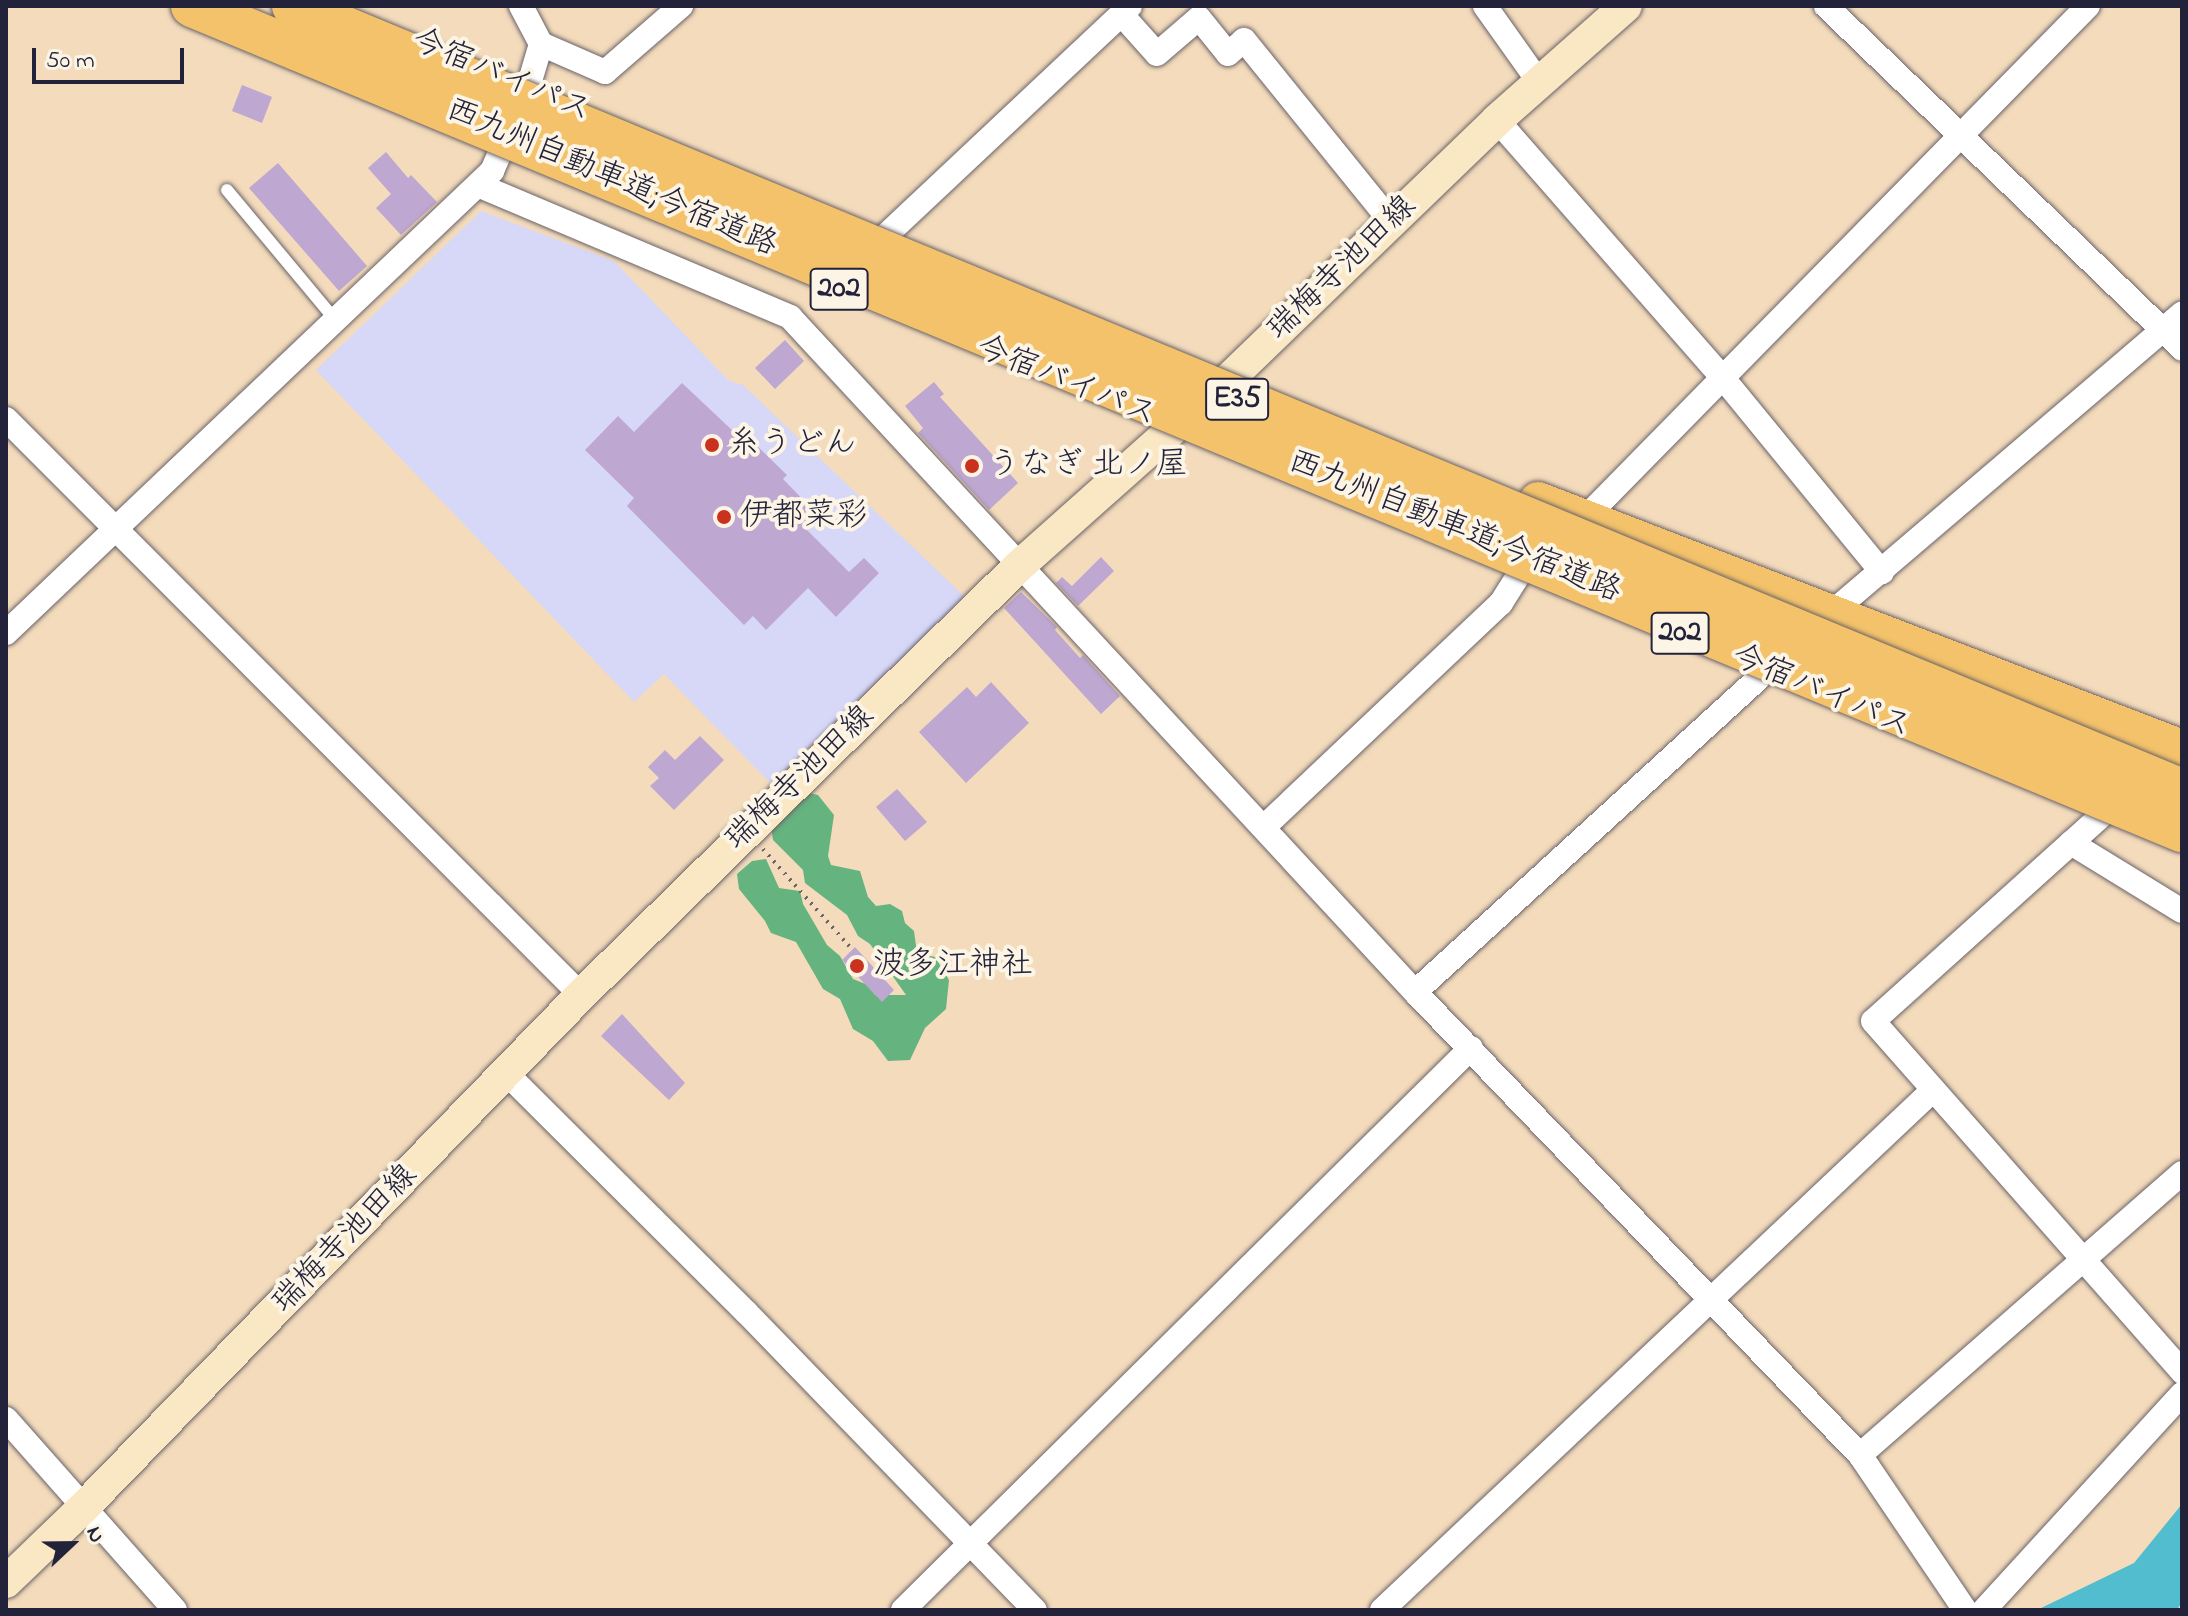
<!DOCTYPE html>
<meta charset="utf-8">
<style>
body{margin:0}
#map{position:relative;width:2188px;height:1616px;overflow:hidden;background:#f3dbbc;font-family:"Indie Flower","Klee One",sans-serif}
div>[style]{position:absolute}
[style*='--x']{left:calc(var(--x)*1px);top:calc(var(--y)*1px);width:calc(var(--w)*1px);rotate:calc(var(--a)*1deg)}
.built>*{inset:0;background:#d7d7f8}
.forest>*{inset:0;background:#65b47f}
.water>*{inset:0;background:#52bdce}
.building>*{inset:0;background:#bea7d1}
.path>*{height:4px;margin-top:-2px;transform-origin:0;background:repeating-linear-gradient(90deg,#6b6368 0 2px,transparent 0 8px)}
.roads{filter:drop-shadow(0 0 2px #6b6368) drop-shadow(0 0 2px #6b6368)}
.service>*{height:12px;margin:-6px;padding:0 6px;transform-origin:6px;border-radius:6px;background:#fff}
.minor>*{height:24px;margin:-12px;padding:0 12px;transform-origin:12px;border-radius:12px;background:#fff}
.secondary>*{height:32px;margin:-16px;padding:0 16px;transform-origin:16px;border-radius:16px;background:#fae7c3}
.trunk>*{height:38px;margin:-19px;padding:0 19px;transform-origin:19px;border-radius:19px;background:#f3c26a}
.bridges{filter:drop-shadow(0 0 2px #6b6368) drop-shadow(0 0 2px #6b6368)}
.motorway-bridge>*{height:42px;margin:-21px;padding:0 21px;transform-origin:21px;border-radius:21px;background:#f3c26a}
.dots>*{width:22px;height:22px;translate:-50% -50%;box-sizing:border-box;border:4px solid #fcf5e5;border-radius:50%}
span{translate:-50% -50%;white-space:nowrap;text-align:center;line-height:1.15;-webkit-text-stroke:8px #fcf5e5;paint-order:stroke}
.shield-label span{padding:2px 6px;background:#fcf5e5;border:2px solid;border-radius:6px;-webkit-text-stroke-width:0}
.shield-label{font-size:30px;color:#22223b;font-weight:700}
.street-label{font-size:32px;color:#22223b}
.poi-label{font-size:32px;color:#22223b}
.left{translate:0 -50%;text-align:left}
.frame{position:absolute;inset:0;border:8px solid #22223b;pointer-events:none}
.north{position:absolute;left:32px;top:1504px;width:80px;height:80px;-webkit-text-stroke:6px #fcf5e5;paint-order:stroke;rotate:68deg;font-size:22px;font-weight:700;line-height:32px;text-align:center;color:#22223b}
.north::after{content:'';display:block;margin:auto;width:28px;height:36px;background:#22223b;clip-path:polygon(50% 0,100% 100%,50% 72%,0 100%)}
.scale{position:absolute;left:32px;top:48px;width:152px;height:36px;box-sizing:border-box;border:4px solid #22223b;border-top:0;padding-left:10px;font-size:24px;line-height:28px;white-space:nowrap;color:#22223b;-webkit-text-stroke:6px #fcf5e5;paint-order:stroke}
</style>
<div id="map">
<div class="built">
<i style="clip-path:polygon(481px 211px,614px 261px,729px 381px,743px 385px,965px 597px,771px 784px,664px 674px,634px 702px,316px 370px)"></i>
</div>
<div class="forest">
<i style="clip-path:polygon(804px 792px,818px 795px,834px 815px,828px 856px,831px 865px,860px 871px,868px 897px,876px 906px,890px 904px,902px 911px,905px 923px,914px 931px,917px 953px,935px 957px,949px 980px,946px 1009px,925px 1028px,910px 1060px,888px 1061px,873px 1041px,853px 1029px,840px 999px,823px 989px,796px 942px,771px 933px,765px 921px,739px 889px,737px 874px,752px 861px,766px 859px,779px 888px,800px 891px,803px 904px,827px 945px,840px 956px,853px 979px,868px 985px,875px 995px,906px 995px,870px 944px,858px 936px,847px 915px,805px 883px,803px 870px,773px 840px,771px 826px)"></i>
</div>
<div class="water">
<i style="clip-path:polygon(2182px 1504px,2182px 1602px,2177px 1610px,2037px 1610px,2134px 1563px)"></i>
</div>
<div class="building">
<i style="clip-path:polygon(242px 85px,272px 97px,262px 123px,232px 111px)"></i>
<i style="clip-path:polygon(386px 152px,408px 178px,411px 175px,437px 202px,401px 235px,376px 208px,391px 194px,368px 168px)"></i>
<i style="clip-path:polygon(278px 163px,367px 266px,339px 291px,249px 188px)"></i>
<i style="clip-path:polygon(785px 340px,804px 361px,775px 389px,755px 368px)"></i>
<i style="clip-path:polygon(934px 382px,944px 394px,940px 397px,1018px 483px,989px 510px,918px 433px,923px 428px,905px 406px)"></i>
<i style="clip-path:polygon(682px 383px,750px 447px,755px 444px,787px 475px,783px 479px,815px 512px,802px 525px,849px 572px,864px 558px,879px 573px,836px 617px,808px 588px,766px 630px,753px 616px,744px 625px,627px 506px,634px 498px,585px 450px,618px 416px,634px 432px)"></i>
<i style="clip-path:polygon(1101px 557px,1114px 571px,1078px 606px,1056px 583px,1062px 577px,1072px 586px)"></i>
<i style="clip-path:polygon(1021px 592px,1057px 627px,1055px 630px,1080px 658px,1083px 655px,1120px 696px,1101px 714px,1004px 608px)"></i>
<i style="clip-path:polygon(991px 682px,1029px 723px,966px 783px,919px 732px,967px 687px,976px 697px)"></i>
<i style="clip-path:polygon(700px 736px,724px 760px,674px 810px,650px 786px,659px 778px,648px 767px,665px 750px,675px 760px)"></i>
<i style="clip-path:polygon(897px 789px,927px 822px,905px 841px,876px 807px)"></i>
<i style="clip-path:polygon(855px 947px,894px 990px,882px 1002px,842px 960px)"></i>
<i style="clip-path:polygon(622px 1014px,685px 1083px,669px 1100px,601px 1036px)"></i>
</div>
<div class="path">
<i style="--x:763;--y:849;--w:130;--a:48.4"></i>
</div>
<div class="roads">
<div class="service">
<i style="--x:227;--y:190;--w:170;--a:50.2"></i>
</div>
<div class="minor">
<i style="--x:1485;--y:6;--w:93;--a:54.6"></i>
<i style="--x:1826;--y:6;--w:494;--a:43.9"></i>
<i style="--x:1122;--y:15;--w:52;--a:48.1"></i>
<i style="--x:1157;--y:54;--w:55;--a:-40.6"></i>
<i style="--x:1199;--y:18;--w:46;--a:51.1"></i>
<i style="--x:1228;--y:54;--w:21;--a:-41"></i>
<i style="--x:1244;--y:40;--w:235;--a:51"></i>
<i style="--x:541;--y:44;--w:70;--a:23.6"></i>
<i style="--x:605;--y:72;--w:101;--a:-41"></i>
<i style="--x:1497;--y:120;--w:343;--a:48.8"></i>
<i style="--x:1723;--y:378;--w:251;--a:50.7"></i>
<i style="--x:478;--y:185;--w:339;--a:22.9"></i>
<i style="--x:790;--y:317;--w:920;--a:47.2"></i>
<i style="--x:1415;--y:992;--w:642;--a:46.14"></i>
<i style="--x:1860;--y:1455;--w:187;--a:55.9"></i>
<i style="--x:882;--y:239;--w:340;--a:-43.2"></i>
<i style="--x:6;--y:419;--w:814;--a:45.05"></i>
<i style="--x:1584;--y:519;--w:719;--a:-45.51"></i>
<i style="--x:1822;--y:621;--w:474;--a:-40.5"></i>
<i style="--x:6;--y:633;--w:671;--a:-43.55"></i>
<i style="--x:492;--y:171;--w:87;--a:-66.4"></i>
<i style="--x:527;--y:91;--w:49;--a:-73.4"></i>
<i style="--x:541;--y:44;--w:43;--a:-117.8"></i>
<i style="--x:2121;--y:798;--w:67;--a:138"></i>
<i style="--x:2071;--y:843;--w:130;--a:31.5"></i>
<i style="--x:1265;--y:826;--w:325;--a:-43.4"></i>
<i style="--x:1501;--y:603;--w:41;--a:-57.8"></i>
<i style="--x:2071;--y:843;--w:266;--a:138"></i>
<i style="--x:1873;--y:1021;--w:468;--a:48.6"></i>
<i style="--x:1415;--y:992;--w:498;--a:-42.4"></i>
<i style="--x:507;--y:1074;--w:337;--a:44.9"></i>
<i style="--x:746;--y:1312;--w:415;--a:45.9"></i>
<i style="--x:6;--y:1419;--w:255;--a:48.5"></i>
<i style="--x:1860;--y:1455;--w:428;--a:-41.2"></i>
<i style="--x:903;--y:1610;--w:799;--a:-44.7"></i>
<i style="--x:1382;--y:1610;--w:758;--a:-43.34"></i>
<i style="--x:1984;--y:1610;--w:293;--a:-47.5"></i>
</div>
<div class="secondary">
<i style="--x:6;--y:1582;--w:108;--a:-43.9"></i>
<i style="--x:84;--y:1507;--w:714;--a:-45.85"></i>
<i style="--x:581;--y:995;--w:612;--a:-44.4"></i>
<i style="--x:1018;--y:567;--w:284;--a:-41.7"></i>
<i style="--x:1230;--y:378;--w:371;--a:-44"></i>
<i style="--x:1497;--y:120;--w:172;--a:-41.5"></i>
</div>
<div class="trunk">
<i style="--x:1538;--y:501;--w:690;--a:21.06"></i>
</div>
</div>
<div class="bridges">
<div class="motorway-bridge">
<i style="--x:192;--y:6;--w:2154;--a:22.52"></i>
<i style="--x:293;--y:6;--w:2045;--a:22.54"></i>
</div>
</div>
<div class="dots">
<i style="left:712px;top:445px;background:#c8321e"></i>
<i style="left:972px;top:466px;background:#c8321e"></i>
<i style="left:724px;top:517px;background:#c8321e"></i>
<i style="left:857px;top:966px;background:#c8321e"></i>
</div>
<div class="shield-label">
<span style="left:839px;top:289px">202</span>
<span style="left:1237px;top:399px">E35</span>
<span style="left:1680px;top:633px">202</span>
</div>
<div class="street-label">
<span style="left:501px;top:77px;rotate:23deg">今宿バイパス</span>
<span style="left:611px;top:179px;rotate:23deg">西九州自動車道;今宿道路</span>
<span style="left:1343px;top:269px;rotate:-44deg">瑞梅寺池田線</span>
<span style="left:1066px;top:383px;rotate:22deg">今宿バイパス</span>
<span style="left:1454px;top:528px;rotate:22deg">西九州自動車道;今宿道路</span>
<span style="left:1821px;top:693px;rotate:23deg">今宿バイパス</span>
<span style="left:801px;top:779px;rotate:-44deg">瑞梅寺池田線</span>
<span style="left:346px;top:1240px;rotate:-46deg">瑞梅寺池田線</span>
</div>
<div class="poi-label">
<span class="left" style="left:728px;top:445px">糸うどん</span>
<span class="left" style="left:988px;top:466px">うなぎ 北ノ屋</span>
<span class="left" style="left:740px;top:517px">伊都菜彩</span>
<span class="left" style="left:873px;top:966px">波多江神社</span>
</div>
<div class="frame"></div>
<div class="north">N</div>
<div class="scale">50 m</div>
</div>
